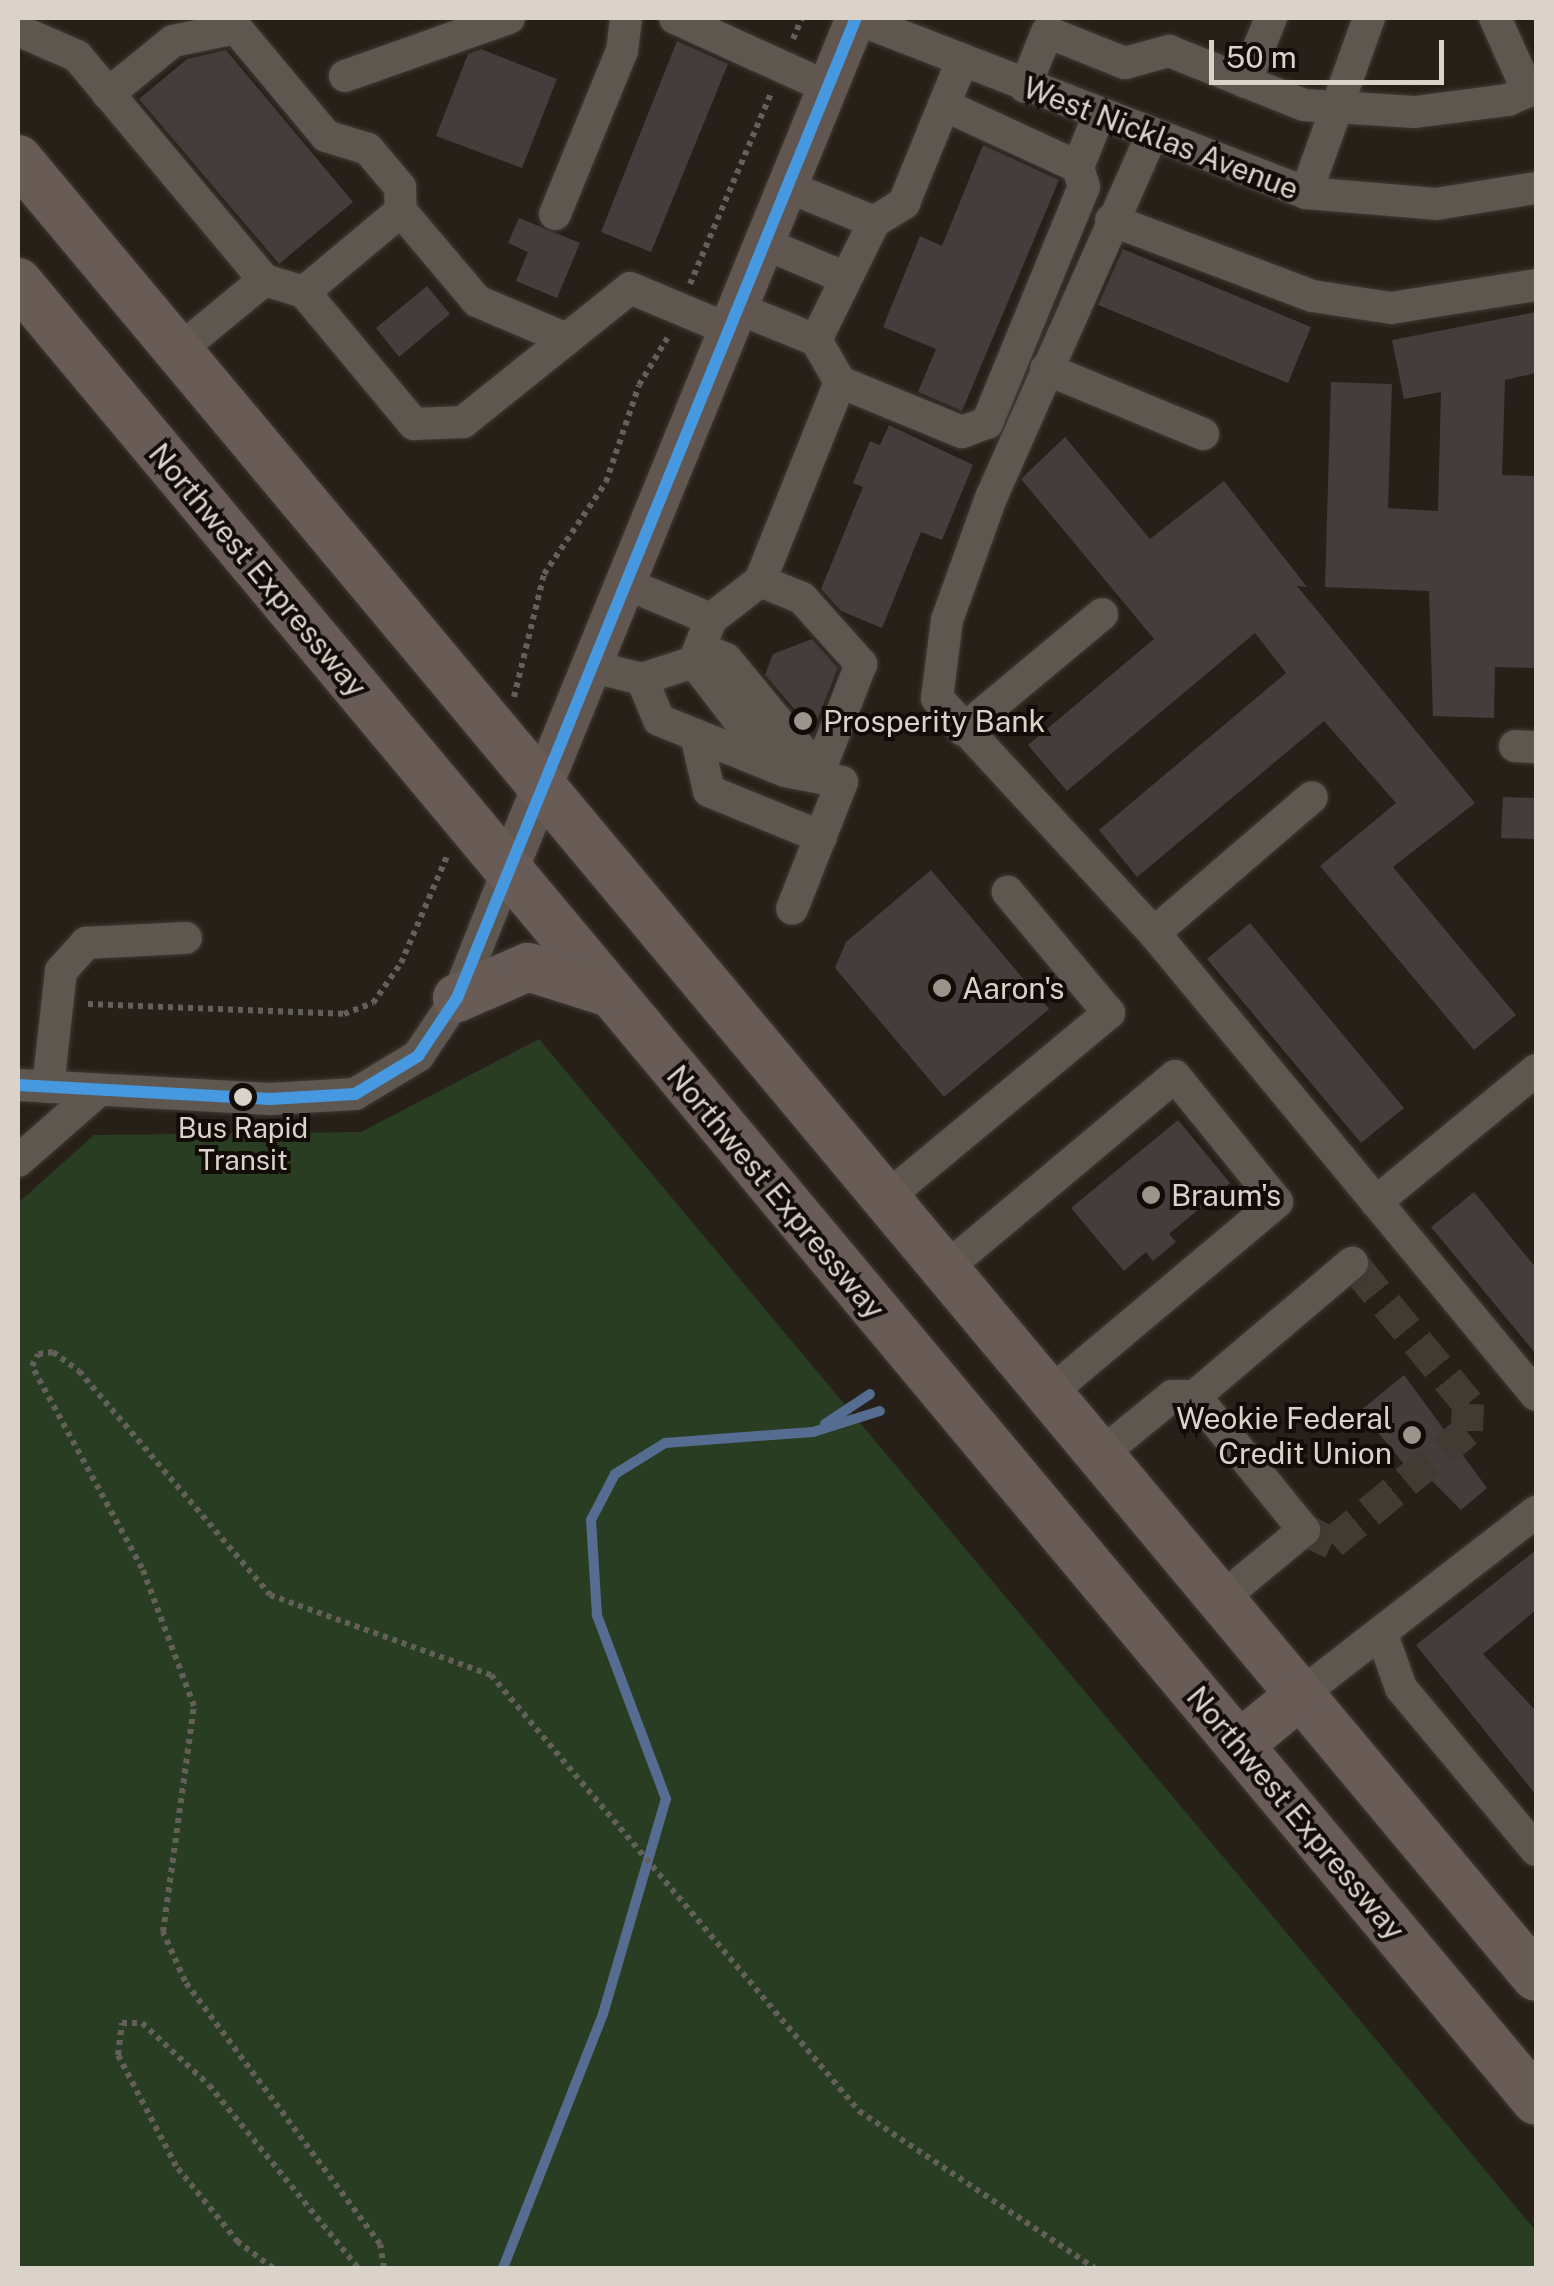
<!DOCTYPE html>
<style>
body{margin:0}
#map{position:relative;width:1554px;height:2286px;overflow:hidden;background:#272018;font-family:"Public Sans",sans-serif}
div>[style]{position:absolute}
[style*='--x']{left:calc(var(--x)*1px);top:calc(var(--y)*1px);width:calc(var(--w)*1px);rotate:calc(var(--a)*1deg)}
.green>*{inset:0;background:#293d22}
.stream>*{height:10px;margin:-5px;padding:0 5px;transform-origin:5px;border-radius:5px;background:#566d92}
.building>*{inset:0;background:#453d3b}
.minor-tunnel>*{height:32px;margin-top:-16px;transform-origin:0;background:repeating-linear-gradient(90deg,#423b33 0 32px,transparent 0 48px)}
.path>*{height:6px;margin-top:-3px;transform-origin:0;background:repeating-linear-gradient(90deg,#635f59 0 5px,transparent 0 10px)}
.roads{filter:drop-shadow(0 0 2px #403a34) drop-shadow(0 0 2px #403a34)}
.minor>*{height:32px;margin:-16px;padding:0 16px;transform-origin:16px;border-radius:16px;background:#5d574f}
.major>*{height:40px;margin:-20px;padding:0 20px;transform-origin:20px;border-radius:20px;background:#615750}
.highway>*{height:48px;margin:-24px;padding:0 24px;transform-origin:24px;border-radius:24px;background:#695c57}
.bus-1>*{height:12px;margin:-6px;padding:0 6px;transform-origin:6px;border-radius:6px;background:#4699e1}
.dots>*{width:28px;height:28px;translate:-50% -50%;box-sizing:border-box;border:5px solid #110c06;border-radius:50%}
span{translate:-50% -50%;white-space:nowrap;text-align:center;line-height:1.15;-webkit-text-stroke:8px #110c06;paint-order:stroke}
.bus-label{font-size:28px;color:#dbd3c9}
.street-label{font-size:30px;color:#dbd3c9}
.poi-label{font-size:30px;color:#dbd3c9}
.left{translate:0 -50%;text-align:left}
.right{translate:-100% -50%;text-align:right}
.frame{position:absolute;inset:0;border:20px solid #dbd3c9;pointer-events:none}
.scale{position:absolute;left:1209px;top:40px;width:235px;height:45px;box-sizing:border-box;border:5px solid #dbd3c9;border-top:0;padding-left:12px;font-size:30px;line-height:35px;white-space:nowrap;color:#dbd3c9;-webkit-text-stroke:8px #110c06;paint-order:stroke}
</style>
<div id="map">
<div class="green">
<i style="clip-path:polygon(539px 1039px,1536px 2231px,1536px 2268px,18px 2268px,18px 1203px,94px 1135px,361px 1132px)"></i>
</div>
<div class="stream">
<i style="--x:825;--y:1424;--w:54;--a:-33.7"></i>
<i style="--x:503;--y:2268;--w:273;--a:-68.5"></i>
<i style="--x:603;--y:2014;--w:224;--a:-73.7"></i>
<i style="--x:666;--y:1799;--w:197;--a:-110.6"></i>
<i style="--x:597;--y:1615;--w:95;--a:-93.6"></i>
<i style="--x:591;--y:1520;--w:52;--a:-62.4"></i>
<i style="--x:615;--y:1474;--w:59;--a:-31.8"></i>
<i style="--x:665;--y:1443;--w:148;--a:-4.3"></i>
<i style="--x:813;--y:1432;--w:70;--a:-17.4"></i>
</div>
<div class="building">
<i style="clip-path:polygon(677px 41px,728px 64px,651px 252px,601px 232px)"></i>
<i style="clip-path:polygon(481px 49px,557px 79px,522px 168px,436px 136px,468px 54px)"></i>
<i style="clip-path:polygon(226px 50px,353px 202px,279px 264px,139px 99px,187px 59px)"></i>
<i style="clip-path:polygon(983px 145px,1059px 180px,962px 411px,918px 392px,936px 349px,883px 327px,920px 236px,942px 246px)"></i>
<i style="clip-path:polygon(519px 218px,580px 243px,557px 298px,516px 281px,528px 252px,508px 243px)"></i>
<i style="clip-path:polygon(1123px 249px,1311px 327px,1288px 383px,1098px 305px)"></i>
<i style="clip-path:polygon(427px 286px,450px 314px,399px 357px,376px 328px)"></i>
<i style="clip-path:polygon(1536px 312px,1536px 373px,1505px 380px,1502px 475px,1536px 476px,1536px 668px,1495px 667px,1494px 718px,1433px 716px,1429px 591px,1325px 587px,1331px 382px,1392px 384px,1388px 508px,1438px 511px,1441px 392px,1404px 399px,1392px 340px)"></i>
<i style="clip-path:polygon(889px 425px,973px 465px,942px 540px,921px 532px,882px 628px,841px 611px,821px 589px,863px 487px,853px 483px,870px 441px,880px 445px)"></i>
<i style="clip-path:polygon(1065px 437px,1150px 539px,1224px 481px,1307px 587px,1297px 586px,1475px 803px,1393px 867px,1516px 1015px,1474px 1050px,1320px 866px,1396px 803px,1324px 721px,1137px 877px,1099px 830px,1286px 673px,1255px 633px,1067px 791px,1028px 745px,1154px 639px,1021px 479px)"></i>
<i style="clip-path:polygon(812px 639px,838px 668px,813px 731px,765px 675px,773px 654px)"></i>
<i style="clip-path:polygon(1503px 797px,1536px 798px,1536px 839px,1501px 838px)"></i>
<i style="clip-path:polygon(931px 870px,1049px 1009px,944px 1097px,835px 968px,846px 942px)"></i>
<i style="clip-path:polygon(1250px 923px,1404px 1108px,1361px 1143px,1207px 959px)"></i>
<i style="clip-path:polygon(1178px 1120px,1230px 1183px,1169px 1234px,1176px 1242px,1164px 1252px,1153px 1261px,1146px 1252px,1124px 1271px,1071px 1208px)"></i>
<i style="clip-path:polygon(1474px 1192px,1536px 1268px,1536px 1354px,1431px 1227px)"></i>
<i style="clip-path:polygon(1404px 1375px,1487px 1488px,1461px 1510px,1410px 1459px,1404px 1464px,1360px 1411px)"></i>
<i style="clip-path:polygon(1536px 1550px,1536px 1610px,1483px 1654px,1536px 1711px,1536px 1795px,1416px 1645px)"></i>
</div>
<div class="minor-tunnel">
<i style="--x:1304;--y:1530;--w:31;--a:25"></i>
<i style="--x:1332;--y:1543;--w:175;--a:-39.7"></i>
<i style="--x:1467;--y:1431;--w:27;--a:-88"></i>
<i style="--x:1468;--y:1404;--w:183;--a:-129.4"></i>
</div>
<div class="path">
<i style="--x:793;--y:39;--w:23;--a:-67"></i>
<i style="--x:690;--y:284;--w:207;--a:-67"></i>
<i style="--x:514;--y:697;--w:127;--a:-76.3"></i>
<i style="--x:544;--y:574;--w:111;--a:-56"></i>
<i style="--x:606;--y:482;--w:102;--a:-71.2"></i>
<i style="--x:639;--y:385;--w:56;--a:-58.9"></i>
<i style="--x:88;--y:1004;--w:256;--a:2.2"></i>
<i style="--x:344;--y:1014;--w:31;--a:-21"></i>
<i style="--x:373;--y:1003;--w:49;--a:-55"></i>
<i style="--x:401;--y:963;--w:116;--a:-66.7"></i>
<i style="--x:273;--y:2268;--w:44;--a:-143.4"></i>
<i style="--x:238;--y:2242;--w:98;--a:-129.2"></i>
<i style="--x:176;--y:2166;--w:125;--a:-117.6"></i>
<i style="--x:118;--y:2055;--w:32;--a:-83"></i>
<i style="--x:122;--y:2023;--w:20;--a:0"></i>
<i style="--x:142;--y:2023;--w:91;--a:42.8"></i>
<i style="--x:209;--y:2085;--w:236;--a:50.8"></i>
<i style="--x:384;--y:2268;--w:24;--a:-99"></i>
<i style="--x:380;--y:2244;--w:327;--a:-126.6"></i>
<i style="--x:185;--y:1981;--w:54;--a:-114.2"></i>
<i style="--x:163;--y:1932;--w:228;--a:-82.2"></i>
<i style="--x:194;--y:1706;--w:147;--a:-110.6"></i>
<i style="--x:142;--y:1568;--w:230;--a:-118.6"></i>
<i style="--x:32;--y:1366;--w:13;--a:-63"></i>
<i style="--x:38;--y:1354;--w:15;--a:-8"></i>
<i style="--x:53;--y:1352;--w:32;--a:36"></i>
<i style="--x:79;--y:1371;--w:294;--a:49.5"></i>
<i style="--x:270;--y:1595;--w:235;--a:19.9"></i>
<i style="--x:491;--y:1675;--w:571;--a:49.83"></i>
<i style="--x:859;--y:2111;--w:283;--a:33.7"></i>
</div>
<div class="roads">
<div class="minor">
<i style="--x:675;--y:18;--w:167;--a:24.4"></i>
<i style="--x:855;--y:18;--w:484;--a:21.2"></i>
<i style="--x:1306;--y:193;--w:130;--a:4.8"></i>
<i style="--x:1436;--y:204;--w:101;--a:-9.1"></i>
<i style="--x:22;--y:32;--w:60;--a:23.6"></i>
<i style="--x:77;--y:56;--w:292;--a:50.1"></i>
<i style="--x:264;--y:280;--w:42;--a:16.7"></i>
<i style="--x:304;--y:292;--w:172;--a:50.2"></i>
<i style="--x:414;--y:424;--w:49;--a:-2.3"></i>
<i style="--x:463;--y:422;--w:214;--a:-38.7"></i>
<i style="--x:630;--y:288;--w:106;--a:22.7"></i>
<i style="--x:345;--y:76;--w:174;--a:-19.5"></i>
<i style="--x:1245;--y:82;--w:69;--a:-67.9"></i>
<i style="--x:1025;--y:87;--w:59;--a:-68.2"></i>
<i style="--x:1047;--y:32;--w:84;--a:21.7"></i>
<i style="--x:1125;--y:63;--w:46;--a:-15.3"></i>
<i style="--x:1169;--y:51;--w:145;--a:21.8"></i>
<i style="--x:1304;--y:105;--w:111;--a:3.6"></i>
<i style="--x:1415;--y:112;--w:94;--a:-7.4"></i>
<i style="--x:1508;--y:100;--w:22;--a:-24"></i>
<i style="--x:1528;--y:91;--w:80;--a:-114.3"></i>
<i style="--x:108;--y:94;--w:84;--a:-39.2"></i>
<i style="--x:173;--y:41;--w:64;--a:-11.7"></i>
<i style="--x:236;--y:28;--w:141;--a:50.2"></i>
<i style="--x:326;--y:136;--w:44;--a:17.2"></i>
<i style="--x:368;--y:149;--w:50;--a:49.9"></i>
<i style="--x:400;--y:187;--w:24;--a:88"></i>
<i style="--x:944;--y:105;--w:148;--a:24.8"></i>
<i style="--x:1150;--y:139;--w:389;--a:113.9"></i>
<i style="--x:992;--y:495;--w:133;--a:109.8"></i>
<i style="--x:947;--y:620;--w:79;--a:97.3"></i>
<i style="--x:937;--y:698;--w:320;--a:47.3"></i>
<i style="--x:1154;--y:933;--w:599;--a:50.41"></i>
<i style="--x:786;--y:186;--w:95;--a:22.2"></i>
<i style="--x:1306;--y:193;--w:186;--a:-70.2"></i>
<i style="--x:555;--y:214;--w:176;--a:-67.7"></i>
<i style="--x:622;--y:51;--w:33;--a:-83"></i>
<i style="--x:1111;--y:220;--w:215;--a:20.7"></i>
<i style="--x:1312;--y:296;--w:80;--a:8.6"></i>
<i style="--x:1391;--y:308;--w:147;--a:-9"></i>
<i style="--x:763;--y:243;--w:90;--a:22.9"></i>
<i style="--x:304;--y:292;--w:126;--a:-39.9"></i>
<i style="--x:401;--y:211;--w:118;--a:49.8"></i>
<i style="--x:477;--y:301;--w:97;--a:23.1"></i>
<i style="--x:737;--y:308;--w:85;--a:22.1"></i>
<i style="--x:178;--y:351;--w:112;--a:-39.5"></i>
<i style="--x:1046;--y:369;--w:170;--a:22.5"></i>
<i style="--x:840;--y:382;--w:132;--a:22.3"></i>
<i style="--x:962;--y:432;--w:27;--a:-20"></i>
<i style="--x:987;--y:423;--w:255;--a:-67.7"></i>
<i style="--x:1084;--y:187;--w:21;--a:-107"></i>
<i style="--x:1078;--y:167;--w:54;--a:-68.2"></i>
<i style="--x:760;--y:581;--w:45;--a:22"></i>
<i style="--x:802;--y:598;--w:89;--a:48.2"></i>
<i style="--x:861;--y:664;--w:116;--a:111.3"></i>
<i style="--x:624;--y:583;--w:94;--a:22.5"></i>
<i style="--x:700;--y:648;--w:28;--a:23"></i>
<i style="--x:726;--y:659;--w:146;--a:50.5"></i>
<i style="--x:694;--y:662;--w:72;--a:52.3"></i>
<i style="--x:738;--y:719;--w:48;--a:21.8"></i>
<i style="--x:589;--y:666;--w:55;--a:13.8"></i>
<i style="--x:642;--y:679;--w:55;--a:-18.1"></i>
<i style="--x:694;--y:662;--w:46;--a:-68.4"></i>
<i style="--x:711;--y:619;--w:62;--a:-37.8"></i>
<i style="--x:760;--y:581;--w:214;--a:-68.1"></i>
<i style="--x:840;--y:382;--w:48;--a:-119.7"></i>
<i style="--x:816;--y:340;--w:131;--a:-63.8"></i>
<i style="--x:874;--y:222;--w:36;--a:-32"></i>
<i style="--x:904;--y:203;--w:153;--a:-67.8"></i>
<i style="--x:642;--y:679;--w:44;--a:67.5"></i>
<i style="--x:659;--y:720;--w:40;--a:22"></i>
<i style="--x:696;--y:735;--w:57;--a:76.9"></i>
<i style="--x:709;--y:791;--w:121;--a:22.3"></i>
<i style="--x:963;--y:730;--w:181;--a:-39.8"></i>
<i style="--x:696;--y:735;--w:96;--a:22"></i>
<i style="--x:785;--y:771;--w:58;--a:10.9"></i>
<i style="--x:842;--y:782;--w:136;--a:111.5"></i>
<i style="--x:1515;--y:746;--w:21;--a:3"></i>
<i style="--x:1154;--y:933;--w:208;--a:-40.7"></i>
<i style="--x:18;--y:1085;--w:252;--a:3.2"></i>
<i style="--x:270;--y:1099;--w:85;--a:-3.4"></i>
<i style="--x:355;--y:1094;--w:74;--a:-31.1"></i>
<i style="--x:418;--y:1056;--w:70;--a:-56.1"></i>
<i style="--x:457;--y:998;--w:138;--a:-68.3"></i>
<i style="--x:48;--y:1087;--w:117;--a:-83.6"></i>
<i style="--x:61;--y:971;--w:38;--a:-48"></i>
<i style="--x:86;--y:943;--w:100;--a:-2.9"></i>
<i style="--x:18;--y:1161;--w:108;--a:-41.2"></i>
<i style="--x:886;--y:1198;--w:290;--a:-39.7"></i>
<i style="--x:1109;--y:1013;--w:158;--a:-129.9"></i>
<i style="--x:1376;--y:1202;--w:207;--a:-39.5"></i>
<i style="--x:945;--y:1269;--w:300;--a:-40"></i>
<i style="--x:1175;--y:1076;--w:162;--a:51"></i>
<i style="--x:1277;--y:1202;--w:297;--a:140"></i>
<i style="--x:1195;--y:1396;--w:206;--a:-40.3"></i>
<i style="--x:1100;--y:1455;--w:93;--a:-39.3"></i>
<i style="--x:1172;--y:1396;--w:23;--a:0"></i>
<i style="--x:1195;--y:1396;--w:173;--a:50.9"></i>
<i style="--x:1304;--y:1530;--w:108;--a:140.3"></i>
<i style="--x:1383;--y:1637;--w:54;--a:70.6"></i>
<i style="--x:1401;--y:1688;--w:211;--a:50.2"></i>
<i style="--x:1300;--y:1695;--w:299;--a:-37.8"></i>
</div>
<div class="major">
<i style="--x:508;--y:870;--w:920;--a:-67.78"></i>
</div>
<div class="highway">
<i style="--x:18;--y:159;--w:2368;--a:50.14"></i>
<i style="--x:18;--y:282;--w:2369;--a:50.15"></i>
<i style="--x:457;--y:998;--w:77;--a:-23.6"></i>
<i style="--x:528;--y:967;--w:83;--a:17.6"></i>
<i style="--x:1239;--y:1745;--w:79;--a:-39.3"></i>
</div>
</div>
<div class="bus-1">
<i style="--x:18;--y:1085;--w:252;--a:3.2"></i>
<i style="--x:270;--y:1099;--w:85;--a:-3.4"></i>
<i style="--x:355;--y:1094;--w:74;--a:-31.1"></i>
<i style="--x:418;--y:1056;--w:70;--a:-56.1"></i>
<i style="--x:457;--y:998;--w:1058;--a:-67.85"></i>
</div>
<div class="dots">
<i style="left:803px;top:721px;background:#9c948b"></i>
<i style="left:942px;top:988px;background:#9c948b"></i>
<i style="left:243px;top:1097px;background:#dbd3c9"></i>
<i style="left:1151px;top:1195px;background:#9c948b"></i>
<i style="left:1412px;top:1435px;background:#9c948b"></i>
</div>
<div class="bus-label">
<span style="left:243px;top:1144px">Bus Rapid<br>Transit</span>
</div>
<div class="street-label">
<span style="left:1161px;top:138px;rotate:21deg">West Nicklas Avenue</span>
<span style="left:258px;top:570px;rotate:50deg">Northwest Expressway</span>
<span style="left:776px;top:1192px;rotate:50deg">Northwest Expressway</span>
<span style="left:1296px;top:1813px;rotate:50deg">Northwest Expressway</span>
</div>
<div class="poi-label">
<span class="left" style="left:823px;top:721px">Prosperity Bank</span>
<span class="left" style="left:962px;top:988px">Aaron's</span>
<span class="left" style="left:1171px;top:1195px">Braum's</span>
<span class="right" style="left:1392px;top:1435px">Weokie Federal<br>Credit Union</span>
</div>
<div class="frame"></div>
<div class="scale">50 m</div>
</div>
